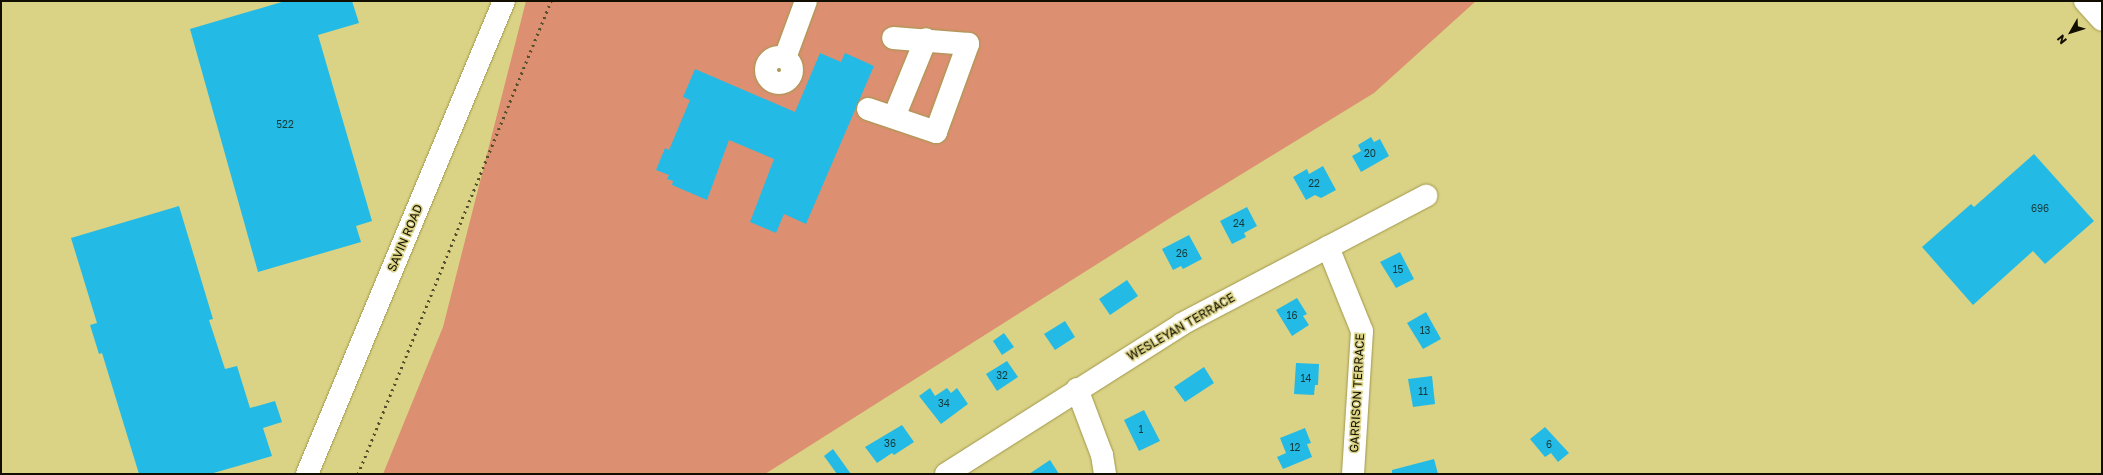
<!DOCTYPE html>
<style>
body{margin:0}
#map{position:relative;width:2103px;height:475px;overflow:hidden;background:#dad285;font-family:"Golos Text",sans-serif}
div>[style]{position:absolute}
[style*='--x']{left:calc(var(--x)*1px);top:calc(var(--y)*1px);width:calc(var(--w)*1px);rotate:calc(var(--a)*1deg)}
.green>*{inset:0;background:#dc9071}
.building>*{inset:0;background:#23bbe5}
.roads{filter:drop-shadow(0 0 1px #a0984c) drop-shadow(0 0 1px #a0984c)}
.minor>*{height:22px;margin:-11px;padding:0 11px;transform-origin:11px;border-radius:11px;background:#fff}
.minor>.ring{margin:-11px;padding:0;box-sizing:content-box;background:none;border:22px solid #fff;border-radius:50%}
.major>*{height:22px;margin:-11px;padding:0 11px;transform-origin:11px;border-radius:11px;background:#fff}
.rail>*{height:3px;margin-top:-1.5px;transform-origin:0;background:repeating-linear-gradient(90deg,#544f2c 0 2px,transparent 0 6px)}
span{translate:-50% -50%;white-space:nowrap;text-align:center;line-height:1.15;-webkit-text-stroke:3px #dad285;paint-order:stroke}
.number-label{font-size:10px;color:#163939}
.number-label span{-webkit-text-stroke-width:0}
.street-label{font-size:12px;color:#110e00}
.frame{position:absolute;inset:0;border:2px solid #110e00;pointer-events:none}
.north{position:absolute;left:2051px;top:12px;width:40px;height:40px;-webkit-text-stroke:3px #dad285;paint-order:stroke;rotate:231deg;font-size:11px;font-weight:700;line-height:16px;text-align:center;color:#110e00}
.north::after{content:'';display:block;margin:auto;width:14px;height:18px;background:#110e00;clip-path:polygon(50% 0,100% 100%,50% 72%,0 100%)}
</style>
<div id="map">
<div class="green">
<i style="clip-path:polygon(526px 1px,1476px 1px,1374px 93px,1170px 218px,765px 474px,383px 474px,443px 327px)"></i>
</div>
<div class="building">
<i style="clip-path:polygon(285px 1px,352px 1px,359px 23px,318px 35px,372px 221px,356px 226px,361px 242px,258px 272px,190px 29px)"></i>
<i style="clip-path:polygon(820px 53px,841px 62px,845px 53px,874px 66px,806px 224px,784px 214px,776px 233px,750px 222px,774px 159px,729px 140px,707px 200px,672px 185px,673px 181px,667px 179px,669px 175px,656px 170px,665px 148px,669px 150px,690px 100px,683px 97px,695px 69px,795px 112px)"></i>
<i style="clip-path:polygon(1371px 137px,1374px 142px,1380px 139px,1389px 156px,1361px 172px,1352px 156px,1361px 151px,1358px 145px)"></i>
<i style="clip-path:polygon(2034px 154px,2094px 221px,2045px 264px,2033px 251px,1973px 305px,1922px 247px,1971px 204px,1974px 207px)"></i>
<i style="clip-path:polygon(1323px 166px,1336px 190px,1321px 198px,1315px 195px,1306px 200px,1293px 177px,1307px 169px,1309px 174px)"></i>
<i style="clip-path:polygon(179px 206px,213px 319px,209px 320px,225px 369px,237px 366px,250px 408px,275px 401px,282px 422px,263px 428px,272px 456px,210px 474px,139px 474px,102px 353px,99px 354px,90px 325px,97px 323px,71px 238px)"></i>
<i style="clip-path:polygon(1247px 207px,1257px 226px,1244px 233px,1246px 237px,1232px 244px,1220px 221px)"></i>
<i style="clip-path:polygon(1189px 235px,1202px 259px,1183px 269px,1181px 266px,1173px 270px,1162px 249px)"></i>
<i style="clip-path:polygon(1400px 252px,1414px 279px,1396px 288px,1380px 262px)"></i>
<i style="clip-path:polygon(1127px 280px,1138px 296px,1110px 315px,1099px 299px)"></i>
<i style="clip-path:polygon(1297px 298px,1307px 314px,1303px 316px,1309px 325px,1292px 336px,1276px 310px)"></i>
<i style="clip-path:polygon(1426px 312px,1441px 339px,1423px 349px,1407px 323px)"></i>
<i style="clip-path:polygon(1065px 321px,1075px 337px,1055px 350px,1044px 334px)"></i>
<i style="clip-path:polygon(1004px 333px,1014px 347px,1002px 355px,993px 341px)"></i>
<i style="clip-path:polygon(1007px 361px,1018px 377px,997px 391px,986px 374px)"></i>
<i style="clip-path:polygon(1296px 363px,1319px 364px,1318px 385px,1315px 385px,1314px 395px,1294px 394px)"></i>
<i style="clip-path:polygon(1204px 367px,1214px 383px,1185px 402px,1174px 387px)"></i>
<i style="clip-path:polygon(1432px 376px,1435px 404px,1413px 407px,1408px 379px)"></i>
<i style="clip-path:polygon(930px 388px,935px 396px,947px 388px,951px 393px,957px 388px,968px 404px,941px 424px,919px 396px)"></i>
<i style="clip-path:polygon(1144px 410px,1160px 441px,1139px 451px,1124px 420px)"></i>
<i style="clip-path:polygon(902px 425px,914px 442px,894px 455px,892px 453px,877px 463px,865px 447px)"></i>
<i style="clip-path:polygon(1545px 427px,1569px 453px,1558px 462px,1551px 453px,1545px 457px,1530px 439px)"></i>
<i style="clip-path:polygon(1305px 428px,1311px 443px,1307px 444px,1312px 457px,1283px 469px,1277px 457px,1286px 453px,1280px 438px)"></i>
<i style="clip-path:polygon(833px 449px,851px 474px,837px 474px,824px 456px)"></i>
<i style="clip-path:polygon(1434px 459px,1438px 474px,1392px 474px,1392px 470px)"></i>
<i style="clip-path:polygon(1050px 460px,1059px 474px,1029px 474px)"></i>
</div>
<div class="roads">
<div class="minor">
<i class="ring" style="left:766px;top:57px;width:4px;height:4px"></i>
<i style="--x:785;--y:58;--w:61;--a:-69.8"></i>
<i style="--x:868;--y:109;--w:72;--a:18.7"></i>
<i style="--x:936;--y:132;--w:94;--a:-70"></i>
<i style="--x:968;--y:44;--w:75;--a:-175.4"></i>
<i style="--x:894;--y:117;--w:84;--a:-67.7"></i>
<i style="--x:1328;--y:247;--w:91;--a:68"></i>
<i style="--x:1362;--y:331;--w:143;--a:93.6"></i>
<i style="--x:1077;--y:389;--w:71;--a:69.3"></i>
<i style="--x:1102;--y:455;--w:19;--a:81"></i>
<i style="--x:307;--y:474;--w:512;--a:-67.39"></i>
<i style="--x:946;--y:474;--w:280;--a:-32.4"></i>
<i style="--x:1182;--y:324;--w:276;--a:-27.7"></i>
</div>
<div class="major">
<i style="--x:2085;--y:1;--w:25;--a:48"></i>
</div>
</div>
<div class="rail">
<i style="--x:358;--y:474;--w:511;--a:-67.8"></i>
</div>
<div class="number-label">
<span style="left:285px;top:125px">522</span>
<span style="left:1370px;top:154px">20</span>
<span style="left:1314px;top:184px">22</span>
<span style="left:2040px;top:209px">696</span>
<span style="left:1239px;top:224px">24</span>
<span style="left:1182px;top:254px">26</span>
<span style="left:1398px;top:270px">15</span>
<span style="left:1292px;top:316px">16</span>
<span style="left:1425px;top:331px">13</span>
<span style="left:1002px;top:376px">32</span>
<span style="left:1306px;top:379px">14</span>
<span style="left:1423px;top:392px">11</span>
<span style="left:944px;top:404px">34</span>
<span style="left:1141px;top:430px">1</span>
<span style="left:890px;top:444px">36</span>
<span style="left:1549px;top:445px">6</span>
<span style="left:1295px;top:448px">12</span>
</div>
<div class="street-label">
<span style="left:405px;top:238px;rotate:-67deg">SAVIN ROAD</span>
<span style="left:1181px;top:327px;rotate:-30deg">WESLEYAN TERRACE</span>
<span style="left:1357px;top:393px;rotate:-87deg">GARRISON TERRACE</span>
</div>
<div class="frame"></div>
<div class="north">N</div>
</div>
